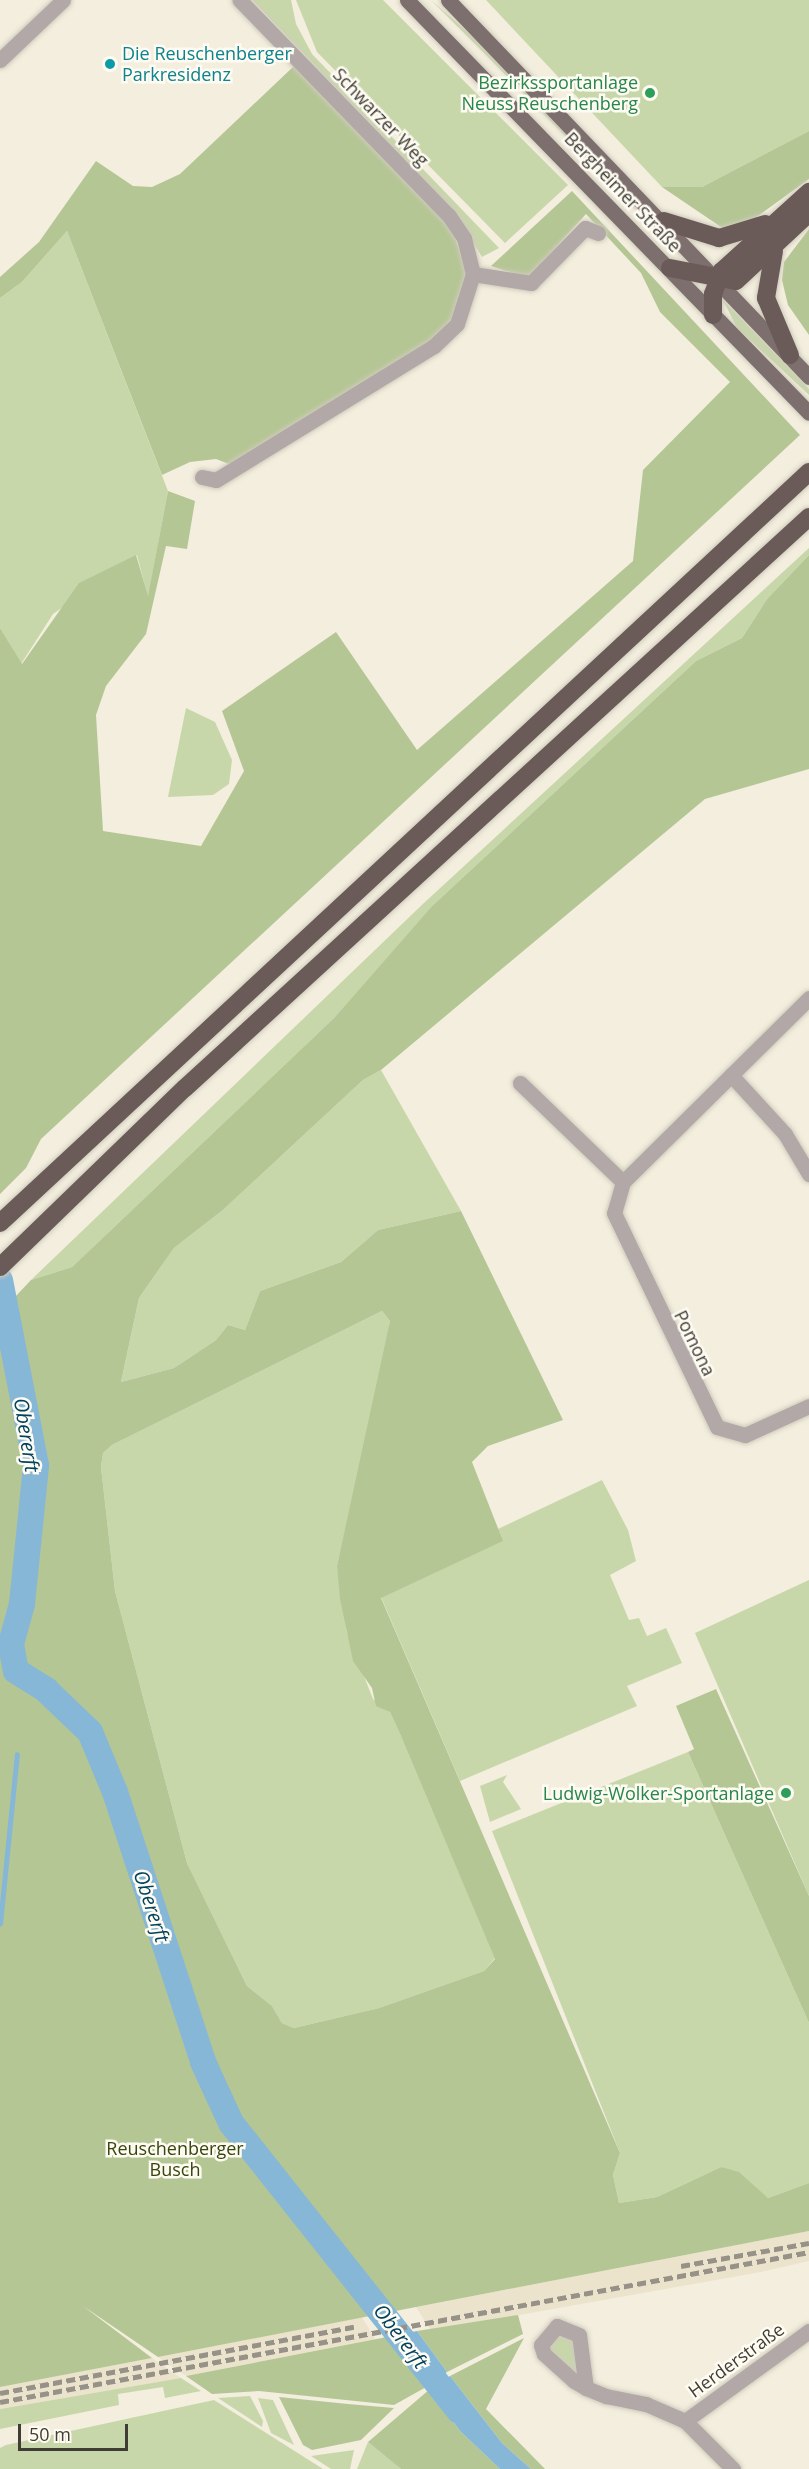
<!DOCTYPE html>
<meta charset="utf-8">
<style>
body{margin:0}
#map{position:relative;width:809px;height:2469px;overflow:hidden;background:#f3eede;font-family:"Open Sans",sans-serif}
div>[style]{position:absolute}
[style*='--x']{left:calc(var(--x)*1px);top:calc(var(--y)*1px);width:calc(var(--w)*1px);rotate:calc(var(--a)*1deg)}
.built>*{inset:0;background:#ebe3cc}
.green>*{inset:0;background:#c8d7aa}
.forest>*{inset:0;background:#b5c695}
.water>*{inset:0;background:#87b7d7}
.stream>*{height:4.5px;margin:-2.25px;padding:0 2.25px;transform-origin:2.25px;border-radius:2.25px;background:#87b7d7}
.river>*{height:26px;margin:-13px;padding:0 13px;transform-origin:13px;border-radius:13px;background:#87b7d7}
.roads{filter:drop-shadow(0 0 2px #cfcbbc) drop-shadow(0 0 2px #cfcbbc)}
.minor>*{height:15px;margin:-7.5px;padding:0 7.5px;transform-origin:7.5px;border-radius:7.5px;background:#b1a8a7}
.major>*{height:15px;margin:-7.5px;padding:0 7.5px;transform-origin:7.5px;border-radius:7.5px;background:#7d6f6d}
.highway>*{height:18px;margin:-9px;padding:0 9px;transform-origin:9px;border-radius:9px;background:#6a5a58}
.rail>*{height:4.5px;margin-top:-2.25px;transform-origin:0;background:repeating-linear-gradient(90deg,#969287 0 9px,transparent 0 13.5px)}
.dots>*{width:16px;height:16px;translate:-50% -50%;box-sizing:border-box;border:3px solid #fefbf2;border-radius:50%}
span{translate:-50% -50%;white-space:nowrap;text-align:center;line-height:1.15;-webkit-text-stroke:5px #fefbf2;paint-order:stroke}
.culture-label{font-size:18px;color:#0d838f}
.left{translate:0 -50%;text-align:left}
.leisure-label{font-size:18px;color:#27864d}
.right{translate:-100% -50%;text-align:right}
.street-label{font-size:18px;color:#3f3d36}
.park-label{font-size:18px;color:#37450e}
.water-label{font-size:20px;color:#014261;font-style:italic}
.scale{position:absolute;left:18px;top:2424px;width:110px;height:27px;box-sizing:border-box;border:3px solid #3f3d36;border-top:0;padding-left:8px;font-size:18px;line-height:21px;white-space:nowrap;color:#3f3d36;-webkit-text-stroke:4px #fefbf2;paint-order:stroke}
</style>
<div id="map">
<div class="built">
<i style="clip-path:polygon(809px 2231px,809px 2261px,761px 2272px,440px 2329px,430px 2329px,416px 2307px)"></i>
<i style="clip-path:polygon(362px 2317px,375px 2339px,186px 2376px,158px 2357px)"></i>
<i style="clip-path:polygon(152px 2358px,181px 2378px,0 2409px,0 2387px)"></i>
</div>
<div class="green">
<i style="clip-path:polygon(252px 0,291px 0,296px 24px,312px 54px,499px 248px,482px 257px,455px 212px)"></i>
<i style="clip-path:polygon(296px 0,383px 0,568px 185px,505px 243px,317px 52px)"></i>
<i style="clip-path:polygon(431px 0,478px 41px,681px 255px,487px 56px)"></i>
<i style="clip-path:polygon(486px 0,809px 0,809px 131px,702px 187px,662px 187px)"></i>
<i style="clip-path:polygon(67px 231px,168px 491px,148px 598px,137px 555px,53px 614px,21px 664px,0 628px,0 298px,22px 282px)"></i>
<i style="clip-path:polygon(723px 300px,809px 389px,809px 395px,737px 328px)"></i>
<i style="clip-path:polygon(809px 548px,809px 555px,767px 599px,742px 638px,696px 661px,431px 907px,334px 1018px,72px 1267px,31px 1280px,425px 902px)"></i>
<i style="clip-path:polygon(186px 708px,215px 722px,232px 760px,229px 784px,213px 795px,168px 797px)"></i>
<i style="clip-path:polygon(381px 1070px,461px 1211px,378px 1230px,341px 1262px,260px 1291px,245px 1330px,228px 1325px,216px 1340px,174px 1368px,121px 1382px,139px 1298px,174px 1248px,223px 1210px,363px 1080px)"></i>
<i style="clip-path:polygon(382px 1311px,390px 1321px,382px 1372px,337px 1566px,347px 1633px,373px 1699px,390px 1712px,400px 1734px,495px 1958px,484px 1971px,379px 2008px,294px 2028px,282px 2023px,272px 2006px,247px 1986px,187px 1863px,115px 1591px,101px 1467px,103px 1453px,112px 1445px)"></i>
<i style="clip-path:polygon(602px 1480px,628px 1530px,636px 1561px,610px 1575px,629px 1620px,639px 1618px,647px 1636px,666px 1628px,682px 1663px,627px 1686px,637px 1706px,460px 1781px,381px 1597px,502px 1541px,498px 1529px)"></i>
<i style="clip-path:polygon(809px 1580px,809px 1896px,695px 1633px)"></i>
<i style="clip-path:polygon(688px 1752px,809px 2023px,809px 2183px,768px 2198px,721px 2167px,657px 2197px,619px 2203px,613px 2175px,620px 2153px,492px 1831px)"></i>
<i style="clip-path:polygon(507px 1775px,503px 1782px,521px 1809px,490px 1822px,480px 1786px)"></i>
<i style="clip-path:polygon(560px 2329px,575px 2338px,581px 2372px,575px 2375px,547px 2353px,549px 2336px)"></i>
<i style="clip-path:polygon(181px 2378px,201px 2391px,165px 2398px,163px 2387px,118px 2394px,119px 2405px,0 2429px,0 2409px)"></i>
<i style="clip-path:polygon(250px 2396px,263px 2421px,262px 2427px,218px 2398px)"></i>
<i style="clip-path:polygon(258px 2398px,273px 2400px,294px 2445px,271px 2433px)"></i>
<i style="clip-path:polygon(214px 2400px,323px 2469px,0 2469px,0 2448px,6px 2445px)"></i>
<i style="clip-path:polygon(368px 2442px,394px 2463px,401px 2469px,357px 2469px)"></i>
<i style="clip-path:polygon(354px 2450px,350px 2469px,331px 2469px,311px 2456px)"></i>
</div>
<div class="forest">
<i style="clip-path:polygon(294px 66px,452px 228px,467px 273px,455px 315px,434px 338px,229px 464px,216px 459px,190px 462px,162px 475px,67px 231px,22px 282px,0 298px,0 277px,39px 242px,96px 161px,133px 186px,152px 187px,180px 174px)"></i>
<i style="clip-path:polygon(809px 131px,809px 179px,751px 221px,724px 229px,662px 187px,702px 187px)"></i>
<i style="clip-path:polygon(572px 191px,800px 435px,41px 1139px,26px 1168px,0 1194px,0 628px,22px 664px,79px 583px,136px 555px,148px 596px,168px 491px,195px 501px,187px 549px,166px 546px,146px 634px,106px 686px,96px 715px,103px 831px,201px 846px,244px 771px,222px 711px,336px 632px,417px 750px,633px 561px,643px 470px,730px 382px,660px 312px,641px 273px,586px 214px,528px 278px,491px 266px)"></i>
<i style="clip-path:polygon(809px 229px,809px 335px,788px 305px,782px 280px,784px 262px)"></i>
<i style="clip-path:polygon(evenodd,809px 555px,809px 769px,705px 799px,381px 1070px,363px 1080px,223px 1210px,174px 1248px,139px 1298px,121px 1382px,174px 1368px,216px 1340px,228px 1325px,245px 1330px,260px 1291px,341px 1262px,378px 1230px,461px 1211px,563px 1420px,488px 1446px,472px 1462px,503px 1541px,381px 1598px,620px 2153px,613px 2175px,619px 2203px,657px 2197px,721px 2167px,739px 2172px,768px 2198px,809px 2183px,809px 2231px,158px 2357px,83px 2306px,152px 2358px,0 2387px,0 1313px,31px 1280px,72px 1267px,334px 1018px,431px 907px,696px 661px,742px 638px,767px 599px,809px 555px,382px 1311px,390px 1321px,337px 1566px,340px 1599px,353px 1661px,372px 1688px,376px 1706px,390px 1712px,400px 1734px,495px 1959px,484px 1971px,379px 2008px,294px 2028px,282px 2023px,272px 2006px,247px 1986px,187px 1863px,115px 1591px,101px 1467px,103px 1453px,112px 1445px,382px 1311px)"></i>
<i style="clip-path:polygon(716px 1689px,809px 1896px,809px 2023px,688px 1752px,694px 1749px,676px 1706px)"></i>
<i style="clip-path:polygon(518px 2315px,523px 2334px,447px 2372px,417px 2331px)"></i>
<i style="clip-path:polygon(392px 2336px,428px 2386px,394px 2405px,259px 2391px,212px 2394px,186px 2376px)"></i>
<i style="clip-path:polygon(524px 2338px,486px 2409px,545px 2469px,531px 2469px,502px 2443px,450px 2376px)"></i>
<i style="clip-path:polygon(430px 2389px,460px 2431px,500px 2469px,401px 2469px,368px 2442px)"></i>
<i style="clip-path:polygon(279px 2397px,348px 2404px,394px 2408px,361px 2440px,312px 2450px,303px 2445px)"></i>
</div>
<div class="water">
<i style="clip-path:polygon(417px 2331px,447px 2372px,428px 2386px,392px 2336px)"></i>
<i style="clip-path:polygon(450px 2376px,502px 2443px,531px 2469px,500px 2469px,460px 2431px,430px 2389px)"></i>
</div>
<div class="stream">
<i style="--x:0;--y:1924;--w:170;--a:-84.3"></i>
</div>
<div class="river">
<i style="--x:0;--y:1280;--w:189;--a:79"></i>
<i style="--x:36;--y:1466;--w:139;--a:95.8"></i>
<i style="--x:22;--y:1604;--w:41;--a:105.4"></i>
<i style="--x:11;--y:1644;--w:27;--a:80"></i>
<i style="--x:16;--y:1671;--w:36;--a:32"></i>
<i style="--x:46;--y:1690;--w:61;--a:43.7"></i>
<i style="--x:90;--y:1732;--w:65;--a:67.4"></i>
<i style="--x:115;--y:1792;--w:284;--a:71.9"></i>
<i style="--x:203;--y:2062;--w:67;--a:65.3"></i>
<i style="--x:231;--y:2123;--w:367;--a:51.6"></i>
</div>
<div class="roads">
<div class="minor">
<i style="--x:0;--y:60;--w:87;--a:-43.6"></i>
<i style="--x:473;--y:274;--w:59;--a:8.8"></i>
<i style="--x:531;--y:283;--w:77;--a:-45.5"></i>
<i style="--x:585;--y:228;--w:14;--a:21"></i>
<i style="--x:202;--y:477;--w:14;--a:12"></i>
<i style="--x:216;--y:480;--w:256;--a:-31.6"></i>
<i style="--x:434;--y:346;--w:32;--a:-44"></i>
<i style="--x:457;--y:324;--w:52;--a:-72.3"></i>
<i style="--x:473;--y:274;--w:37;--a:-104"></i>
<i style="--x:464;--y:238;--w:27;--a:-124"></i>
<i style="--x:449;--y:216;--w:301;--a:-134.1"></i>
<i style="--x:809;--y:998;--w:262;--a:135.3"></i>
<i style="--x:623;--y:1182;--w:32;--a:106"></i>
<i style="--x:614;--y:1213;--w:237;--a:64.3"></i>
<i style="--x:717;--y:1427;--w:29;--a:16"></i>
<i style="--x:745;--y:1435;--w:70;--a:-24.4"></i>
<i style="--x:731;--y:1075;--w:80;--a:47.5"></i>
<i style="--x:785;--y:1134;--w:47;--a:59"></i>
<i style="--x:520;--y:1083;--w:143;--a:43.9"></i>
<i style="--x:586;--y:2388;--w:53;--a:-97.5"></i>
<i style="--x:579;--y:2335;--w:24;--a:-158"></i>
<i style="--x:557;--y:2326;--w:25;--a:130"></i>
<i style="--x:541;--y:2345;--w:9;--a:72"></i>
<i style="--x:544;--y:2354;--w:40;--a:42"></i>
<i style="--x:574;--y:2381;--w:14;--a:30"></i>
<i style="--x:586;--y:2388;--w:22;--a:22"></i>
<i style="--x:606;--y:2396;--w:41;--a:11.3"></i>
<i style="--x:646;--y:2404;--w:43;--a:23.6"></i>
<i style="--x:685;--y:2421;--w:68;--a:45"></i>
<i style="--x:685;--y:2421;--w:153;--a:-36"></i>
</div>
<div class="major">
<i style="--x:407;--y:0;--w:576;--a:45.77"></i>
<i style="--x:448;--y:0;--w:522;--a:46.24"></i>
</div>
<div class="highway">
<i style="--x:664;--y:221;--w:58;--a:17.2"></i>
<i style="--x:719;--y:238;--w:48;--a:-16.9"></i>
<i style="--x:774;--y:251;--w:48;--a:99.7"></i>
<i style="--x:766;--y:298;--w:62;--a:67.2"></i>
<i style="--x:670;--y:268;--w:67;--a:11.1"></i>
<i style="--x:736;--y:281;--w:100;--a:-43"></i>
<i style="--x:713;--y:315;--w:21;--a:-90"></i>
<i style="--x:713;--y:294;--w:25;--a:-69"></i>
<i style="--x:722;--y:271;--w:118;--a:-42.2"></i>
<i style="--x:0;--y:1223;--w:1104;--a:-42.87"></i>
<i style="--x:0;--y:1267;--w:257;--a:-44.1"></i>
<i style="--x:185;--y:1088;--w:846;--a:-42.46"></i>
</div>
</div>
<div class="rail">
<i style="--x:681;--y:2266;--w:130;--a:-10.2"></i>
<i style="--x:0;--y:2393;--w:360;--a:-10.6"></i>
<i style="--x:0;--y:2402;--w:823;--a:-10.5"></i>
</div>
<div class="dots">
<i style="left:110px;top:64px;background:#0f9aa8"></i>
<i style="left:650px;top:93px;background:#2e9e5b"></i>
<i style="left:786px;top:1793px;background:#2e9e5b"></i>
</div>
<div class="culture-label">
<span class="left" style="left:122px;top:64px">Die Reuschenberger<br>Parkresidenz</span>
</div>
<div class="leisure-label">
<span class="right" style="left:638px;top:93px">Bezirkssportanlage<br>Neuss Reuschenberg</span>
<span class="right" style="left:774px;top:1793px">Ludwig-Wolker-Sportanlage</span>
</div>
<div class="street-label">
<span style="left:381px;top:117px;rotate:46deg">Schwarzer Weg</span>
<span style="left:623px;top:192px;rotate:46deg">Bergheimer Straße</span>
<span style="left:695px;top:1343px;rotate:64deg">Pomona</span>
<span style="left:736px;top:2360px;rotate:-36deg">Herderstraße</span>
</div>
<div class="park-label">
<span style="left:175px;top:2159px">Reuschenberger<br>Busch</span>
</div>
<div class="water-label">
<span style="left:27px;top:1435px;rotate:81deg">Obererft</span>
<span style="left:152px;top:1906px;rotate:72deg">Obererft</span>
<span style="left:401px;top:2336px;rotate:53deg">Obererft</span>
</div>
<div class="scale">50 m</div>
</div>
